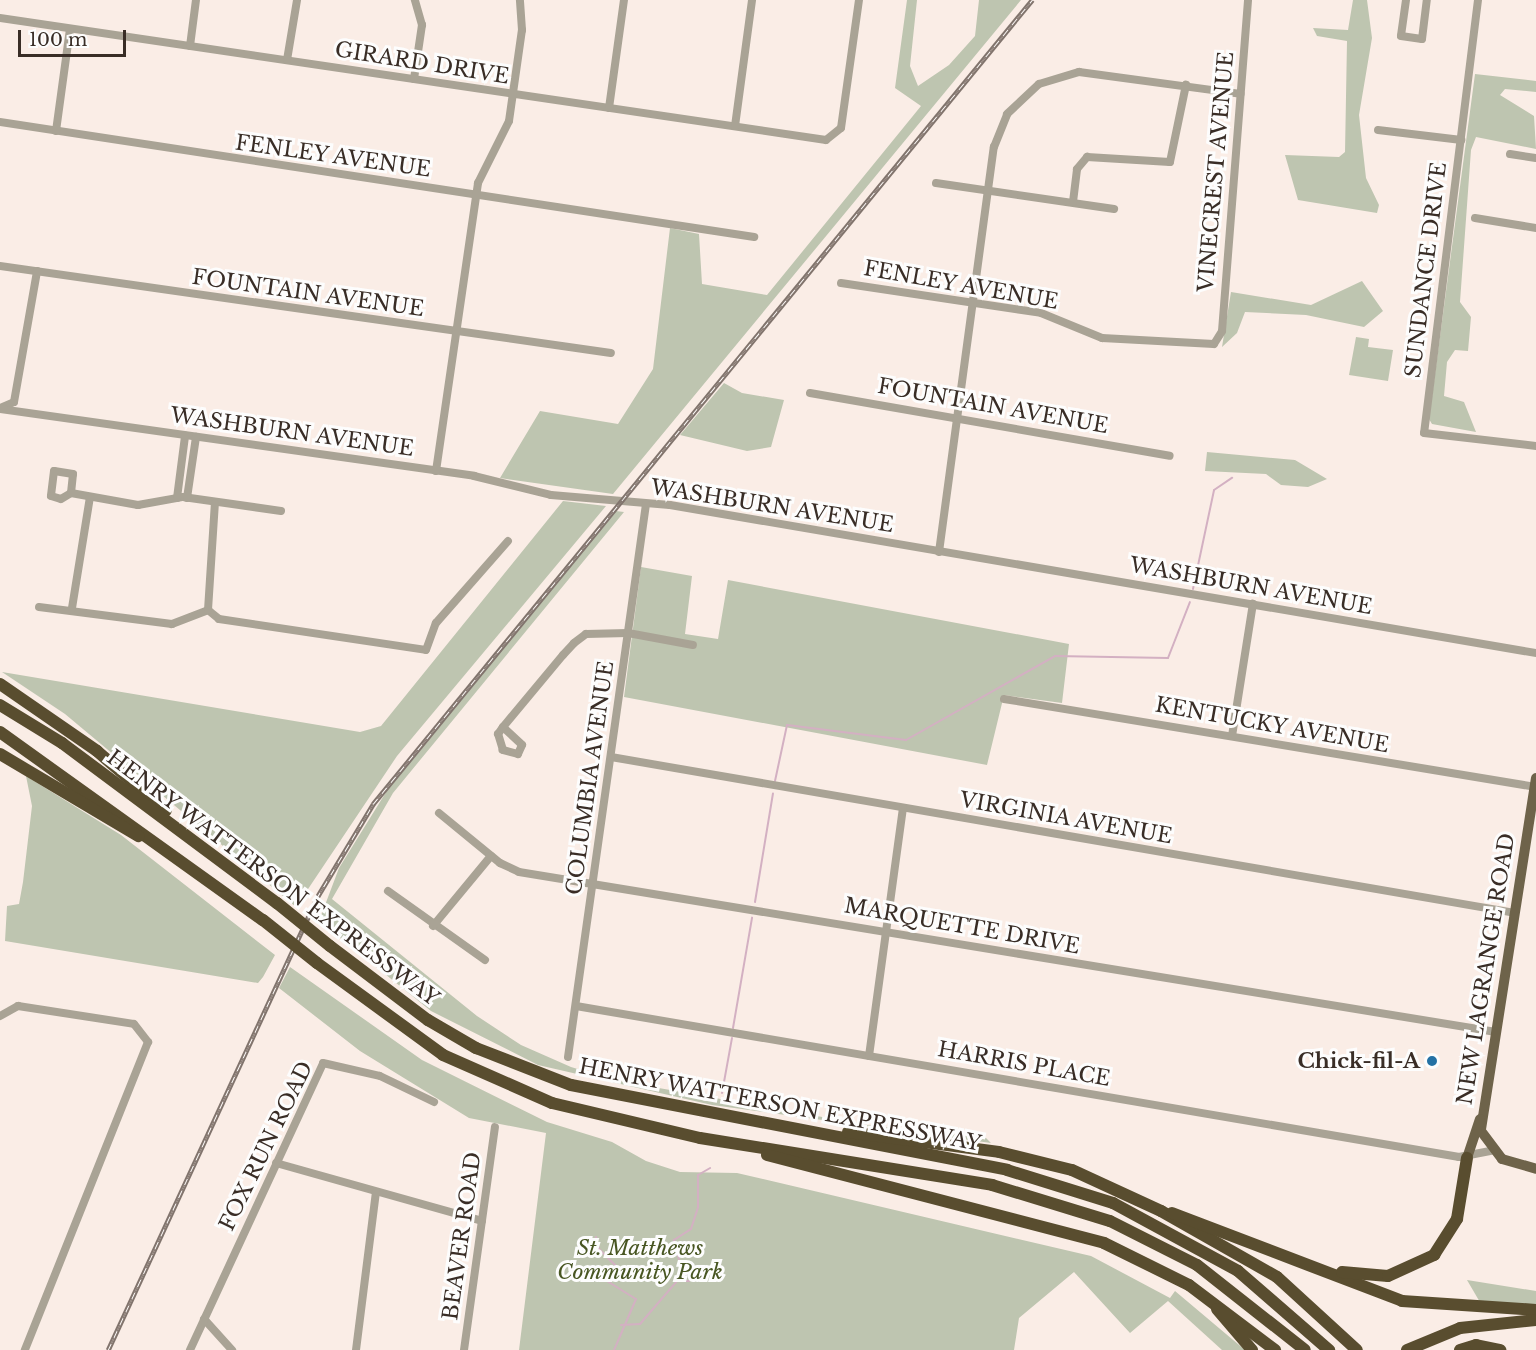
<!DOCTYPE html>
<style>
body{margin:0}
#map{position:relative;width:1536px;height:1350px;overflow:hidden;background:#faede6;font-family:"Libre Baskerville",serif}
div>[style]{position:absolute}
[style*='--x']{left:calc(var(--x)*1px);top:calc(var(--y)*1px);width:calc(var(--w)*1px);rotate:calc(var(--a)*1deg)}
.green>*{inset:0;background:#bec5b0}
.stream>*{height:2px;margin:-1px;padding:0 1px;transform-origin:1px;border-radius:1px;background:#d3b0c2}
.minor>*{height:8px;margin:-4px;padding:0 4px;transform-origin:4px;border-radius:4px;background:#a9a395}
.major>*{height:10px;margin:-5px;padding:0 5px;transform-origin:5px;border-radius:5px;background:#6e634a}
.highway>*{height:12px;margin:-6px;padding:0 6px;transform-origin:6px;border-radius:6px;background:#594d2f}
.rail>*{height:4.5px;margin-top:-2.25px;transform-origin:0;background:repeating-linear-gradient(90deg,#fdfdfd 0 7px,#81746d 0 14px);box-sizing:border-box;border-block:2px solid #81746d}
.highway-bridge>*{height:12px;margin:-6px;padding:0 6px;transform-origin:6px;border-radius:6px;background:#594d2f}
.dots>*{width:16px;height:16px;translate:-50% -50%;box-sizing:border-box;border:3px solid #fdfdfd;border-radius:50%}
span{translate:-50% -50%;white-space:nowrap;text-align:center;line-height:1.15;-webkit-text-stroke:6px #fdfdfd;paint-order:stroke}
.street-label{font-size:21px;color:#392d26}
.poi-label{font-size:21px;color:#392d26;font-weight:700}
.right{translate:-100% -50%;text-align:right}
.park-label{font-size:21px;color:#485622;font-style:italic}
.scale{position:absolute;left:18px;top:30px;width:108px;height:27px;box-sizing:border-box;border:3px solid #392d26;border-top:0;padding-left:8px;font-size:18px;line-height:21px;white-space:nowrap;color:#392d26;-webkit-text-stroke:4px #fdfdfd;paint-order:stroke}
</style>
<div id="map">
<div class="green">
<i style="clip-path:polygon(907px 0,917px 0,910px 66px,918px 86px,949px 65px,975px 36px,979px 0,1021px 0,613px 494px,500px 478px,540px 411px,618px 424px,653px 369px,670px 228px,699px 234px,702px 284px,767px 295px,921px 106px,895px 88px)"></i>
<i style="clip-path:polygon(1353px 0,1367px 0,1372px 38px,1359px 115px,1366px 178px,1379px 205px,1377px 213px,1298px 200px,1285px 155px,1339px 157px,1345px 152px,1347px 41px,1317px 36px,1313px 28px,1348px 30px)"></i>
<i style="clip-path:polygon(1475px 74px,1536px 81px,1536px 92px,1505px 89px,1500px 95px,1534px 116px,1536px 149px,1476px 137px,1471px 150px,1460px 302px,1471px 317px,1468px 351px,1455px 350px,1447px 362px,1444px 396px,1464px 402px,1476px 432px,1432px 424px,1429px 419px)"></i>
<i style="clip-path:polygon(1362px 281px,1383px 311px,1364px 327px,1306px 315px,1245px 312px,1237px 333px,1222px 347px,1231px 292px,1311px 305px)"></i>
<i style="clip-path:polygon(1356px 337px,1369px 339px,1368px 347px,1393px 350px,1388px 381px,1349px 375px)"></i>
<i style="clip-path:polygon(724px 383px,742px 393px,784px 400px,771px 447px,747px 451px,680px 435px)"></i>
<i style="clip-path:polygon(1207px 452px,1295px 460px,1327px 479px,1308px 487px,1281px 485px,1266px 474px,1205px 471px)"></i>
<i style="clip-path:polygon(563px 501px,606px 506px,397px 756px,296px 907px,65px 714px,2px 672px,360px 732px,381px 726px)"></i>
<i style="clip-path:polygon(616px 511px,624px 512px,393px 793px,332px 899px,477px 1016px,521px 1045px,571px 1067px,614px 1080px,867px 1125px,986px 1138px,991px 1143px,712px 1105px,538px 1065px,431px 1011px,319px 921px,339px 868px,388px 789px)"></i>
<i style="clip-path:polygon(641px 567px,692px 576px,685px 634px,718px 639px,728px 580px,1069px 644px,1062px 703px,1004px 695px,987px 765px,624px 697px)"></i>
<i style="clip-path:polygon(26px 776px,121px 835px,275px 955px,263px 977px,258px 983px,5px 941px,7px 906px,19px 904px,23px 882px,32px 806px)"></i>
<i style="clip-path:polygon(290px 967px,422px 1060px,547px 1122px,612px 1142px,646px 1161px,680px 1172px,737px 1173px,1091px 1256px,1170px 1298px,1175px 1291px,1245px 1350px,1222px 1350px,1168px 1301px,1130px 1333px,1074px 1272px,1019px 1318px,1014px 1350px,519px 1350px,546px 1133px,469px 1118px,360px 1051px,279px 988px)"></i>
<i style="clip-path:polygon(1467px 1280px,1536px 1291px,1536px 1308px,1481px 1304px)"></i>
</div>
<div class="stream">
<i style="--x:1193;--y:589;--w:101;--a:-78"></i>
<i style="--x:1214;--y:490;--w:22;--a:-34"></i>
<i style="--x:775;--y:781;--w:57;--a:-77.9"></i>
<i style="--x:787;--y:725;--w:120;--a:7.2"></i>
<i style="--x:906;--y:740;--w:171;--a:-29.4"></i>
<i style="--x:1055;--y:656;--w:113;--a:1"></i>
<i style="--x:1168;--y:658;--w:60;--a:-68.6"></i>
<i style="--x:755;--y:902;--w:110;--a:-80.6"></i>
<i style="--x:733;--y:1028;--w:112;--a:-80.2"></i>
<i style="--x:722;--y:1093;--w:56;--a:-79.7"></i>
<i style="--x:596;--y:1237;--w:12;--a:76"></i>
<i style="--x:599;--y:1249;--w:24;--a:45"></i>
<i style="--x:616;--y:1266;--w:17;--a:121"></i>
<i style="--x:607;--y:1281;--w:34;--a:32"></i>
<i style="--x:636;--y:1299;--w:56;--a:113.3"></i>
<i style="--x:621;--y:1325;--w:19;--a:-3"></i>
<i style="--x:640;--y:1324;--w:57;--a:-49.3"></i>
<i style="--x:677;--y:1281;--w:12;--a:0"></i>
<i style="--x:689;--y:1281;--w:15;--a:-53"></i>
<i style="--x:698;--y:1269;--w:19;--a:-162"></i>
<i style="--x:680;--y:1263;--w:24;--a:-105"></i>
<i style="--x:674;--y:1240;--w:20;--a:-33"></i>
<i style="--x:691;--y:1229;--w:23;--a:-72"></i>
<i style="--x:698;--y:1207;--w:32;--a:-90"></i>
<i style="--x:698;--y:1175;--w:14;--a:-30"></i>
</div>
<div class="minor">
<i style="--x:1406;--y:0;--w:36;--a:98"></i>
<i style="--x:1401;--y:36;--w:21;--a:8"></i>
<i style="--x:1422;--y:39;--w:39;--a:-83"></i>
<i style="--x:1478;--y:0;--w:436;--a:97.1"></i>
<i style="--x:1424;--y:433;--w:113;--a:6.6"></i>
<i style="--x:0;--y:18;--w:835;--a:8.4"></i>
<i style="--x:826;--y:140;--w:19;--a:-39"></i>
<i style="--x:841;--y:128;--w:129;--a:-82"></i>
<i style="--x:190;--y:46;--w:46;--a:-82.6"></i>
<i style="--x:287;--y:60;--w:61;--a:-80.5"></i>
<i style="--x:414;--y:79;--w:55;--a:-81.6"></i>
<i style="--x:422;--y:25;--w:26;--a:-106"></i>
<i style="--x:609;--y:108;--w:109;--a:-82.1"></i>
<i style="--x:0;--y:122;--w:763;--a:8.67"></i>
<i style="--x:735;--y:126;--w:127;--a:-82.3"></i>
<i style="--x:1378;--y:130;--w:84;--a:6.9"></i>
<i style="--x:56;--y:131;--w:103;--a:-82.2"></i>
<i style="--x:1510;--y:154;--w:26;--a:9"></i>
<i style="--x:936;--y:183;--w:180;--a:8.3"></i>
<i style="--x:1073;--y:202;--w:33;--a:-83"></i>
<i style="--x:1077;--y:169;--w:16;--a:-50"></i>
<i style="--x:1087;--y:157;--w:83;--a:3.4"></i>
<i style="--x:1170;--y:162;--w:79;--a:-78.3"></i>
<i style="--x:1475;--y:218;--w:62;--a:9.3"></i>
<i style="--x:0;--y:266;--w:617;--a:8.1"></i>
<i style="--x:841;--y:283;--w:202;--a:8.5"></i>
<i style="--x:1041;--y:313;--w:66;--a:22.3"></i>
<i style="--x:1102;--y:338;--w:112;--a:3.1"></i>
<i style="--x:1214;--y:344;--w:15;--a:-58"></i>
<i style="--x:1222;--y:331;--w:332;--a:-85.5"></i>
<i style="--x:810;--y:393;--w:365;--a:9.9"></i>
<i style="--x:0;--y:408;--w:15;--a:-23"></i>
<i style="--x:14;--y:402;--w:133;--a:-80"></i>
<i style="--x:0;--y:409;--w:479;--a:8"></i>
<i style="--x:474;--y:476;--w:79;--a:13.9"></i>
<i style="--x:551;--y:495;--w:119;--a:4.8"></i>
<i style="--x:670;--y:505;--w:879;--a:9.7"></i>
<i style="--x:436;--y:471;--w:291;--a:-81.7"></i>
<i style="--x:478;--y:183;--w:69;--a:-63.4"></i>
<i style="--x:509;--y:121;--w:92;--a:-81.9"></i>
<i style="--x:522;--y:30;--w:30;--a:-94"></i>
<i style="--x:71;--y:493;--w:19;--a:-84"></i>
<i style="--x:73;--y:474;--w:19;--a:-171"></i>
<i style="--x:54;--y:471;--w:25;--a:97"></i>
<i style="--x:51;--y:496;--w:10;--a:17"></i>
<i style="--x:61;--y:499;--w:12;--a:-31"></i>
<i style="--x:71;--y:493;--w:68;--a:10.2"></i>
<i style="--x:138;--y:505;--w:46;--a:-10.1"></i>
<i style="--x:183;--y:497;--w:99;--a:8.1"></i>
<i style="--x:177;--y:498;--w:63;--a:-82.6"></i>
<i style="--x:187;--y:498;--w:62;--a:-81.6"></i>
<i style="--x:939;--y:552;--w:409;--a:-82.3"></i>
<i style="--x:994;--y:147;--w:35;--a:-68"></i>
<i style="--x:1007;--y:114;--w:44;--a:-43.2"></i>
<i style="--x:1039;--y:84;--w:42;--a:-16.7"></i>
<i style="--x:1079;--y:72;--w:163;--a:7.7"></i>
<i style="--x:39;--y:607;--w:134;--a:7.3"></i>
<i style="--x:172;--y:624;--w:39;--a:-21"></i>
<i style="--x:72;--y:608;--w:112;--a:-80.8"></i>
<i style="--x:208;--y:610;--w:14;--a:39"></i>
<i style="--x:219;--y:619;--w:209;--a:8.5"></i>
<i style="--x:426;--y:650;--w:29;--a:-70"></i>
<i style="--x:436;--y:623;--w:109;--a:-48.7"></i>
<i style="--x:208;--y:610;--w:107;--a:-86.3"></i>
<i style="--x:1004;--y:699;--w:539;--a:9.39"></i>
<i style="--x:503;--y:727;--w:26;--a:43"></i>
<i style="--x:522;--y:745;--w:10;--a:114"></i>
<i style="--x:518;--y:754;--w:16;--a:-165"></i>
<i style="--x:503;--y:750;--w:17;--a:-107"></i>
<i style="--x:498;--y:734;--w:9;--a:-54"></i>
<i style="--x:503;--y:727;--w:94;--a:-50.2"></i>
<i style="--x:563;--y:655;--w:16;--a:-47"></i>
<i style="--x:574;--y:643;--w:15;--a:-37"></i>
<i style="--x:586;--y:634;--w:42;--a:-1.4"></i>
<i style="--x:628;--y:633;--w:66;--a:10.5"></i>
<i style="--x:1232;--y:736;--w:134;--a:-81"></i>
<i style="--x:611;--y:757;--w:917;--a:9.79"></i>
<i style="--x:439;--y:813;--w:79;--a:39.3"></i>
<i style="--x:500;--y:863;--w:21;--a:25"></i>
<i style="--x:519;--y:872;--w:990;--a:9.3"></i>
<i style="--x:388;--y:891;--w:119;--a:35.4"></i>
<i style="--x:433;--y:926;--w:91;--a:-50.4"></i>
<i style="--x:576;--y:1006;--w:896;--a:9.7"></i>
<i style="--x:1459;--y:1157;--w:33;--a:-11"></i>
<i style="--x:0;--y:1016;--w:21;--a:-29"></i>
<i style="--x:18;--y:1006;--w:117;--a:8.8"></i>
<i style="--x:134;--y:1024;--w:23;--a:52"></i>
<i style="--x:148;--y:1042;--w:332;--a:111.8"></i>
<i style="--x:869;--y:1056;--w:250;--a:-82.2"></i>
<i style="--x:568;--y:1057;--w:558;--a:-81.97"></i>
<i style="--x:276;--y:1163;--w:214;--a:15.7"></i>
<i style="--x:204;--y:1319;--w:42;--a:47.9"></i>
<i style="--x:190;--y:1350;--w:316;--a:-65.1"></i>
<i style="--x:323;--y:1063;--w:58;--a:12.8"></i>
<i style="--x:380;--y:1076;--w:60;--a:25.7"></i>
<i style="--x:356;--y:1350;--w:159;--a:-82.8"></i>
<i style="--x:464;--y:1350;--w:225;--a:-82.1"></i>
</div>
<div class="major">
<i style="--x:1536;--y:778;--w:357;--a:98.9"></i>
<i style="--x:1481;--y:1131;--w:35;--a:53"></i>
<i style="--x:1502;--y:1159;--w:35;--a:16"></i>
<i style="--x:1467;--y:1158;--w:41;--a:-71.6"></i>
</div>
<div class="highway">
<i style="--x:0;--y:684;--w:118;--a:34.6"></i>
<i style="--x:97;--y:751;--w:91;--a:41"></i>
<i style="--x:0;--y:705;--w:73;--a:31.5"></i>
<i style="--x:62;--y:743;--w:268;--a:36.7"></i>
<i style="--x:0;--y:732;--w:323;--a:35.6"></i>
<i style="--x:0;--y:754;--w:161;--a:30.7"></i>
<i style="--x:330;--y:946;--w:123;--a:37.1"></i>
<i style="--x:428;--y:1020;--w:56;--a:30.3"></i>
<i style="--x:476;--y:1048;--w:102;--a:21.3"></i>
<i style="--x:571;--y:1085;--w:444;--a:11"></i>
<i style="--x:1007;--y:1170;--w:111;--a:17.3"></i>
<i style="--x:1113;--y:1203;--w:142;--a:28.5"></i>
<i style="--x:1238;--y:1271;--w:121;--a:41"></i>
<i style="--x:317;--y:963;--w:156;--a:36.1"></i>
<i style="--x:443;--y:1055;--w:119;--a:23.8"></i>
<i style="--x:552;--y:1103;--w:152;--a:13.3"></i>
<i style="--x:700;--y:1138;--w:296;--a:9.1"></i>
<i style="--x:992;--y:1185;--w:123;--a:17"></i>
<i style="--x:1110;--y:1221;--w:97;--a:26.8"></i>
<i style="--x:1197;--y:1265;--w:137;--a:38.2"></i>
<i style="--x:848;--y:1132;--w:152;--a:7.5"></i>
<i style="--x:999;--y:1152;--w:75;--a:13.9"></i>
<i style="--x:1072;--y:1170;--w:98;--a:24.7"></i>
<i style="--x:1161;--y:1211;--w:133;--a:29.6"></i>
<i style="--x:1277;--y:1277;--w:108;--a:42.4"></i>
<i style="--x:767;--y:1155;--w:348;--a:14.6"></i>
<i style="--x:1104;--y:1243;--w:95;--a:26.3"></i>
<i style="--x:1189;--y:1285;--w:108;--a:37.1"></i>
<i style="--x:1172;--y:1213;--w:246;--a:20.9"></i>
<i style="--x:1402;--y:1301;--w:134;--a:3.8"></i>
<i style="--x:1342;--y:1272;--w:46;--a:5"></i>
<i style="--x:1388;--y:1276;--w:51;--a:-24.5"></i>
<i style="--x:1434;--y:1255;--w:43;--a:-57.4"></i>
<i style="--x:1457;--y:1219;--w:62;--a:-80.7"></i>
<i style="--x:1217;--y:1309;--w:54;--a:49.5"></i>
<i style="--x:1407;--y:1350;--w:57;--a:-22.5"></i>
<i style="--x:1460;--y:1328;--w:76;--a:-6"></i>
<i style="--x:1460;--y:1350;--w:17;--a:-17"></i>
<i style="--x:1476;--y:1345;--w:25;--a:12"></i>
</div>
<div class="rail">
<i style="--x:108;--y:1350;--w:497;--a:-65.2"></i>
<i style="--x:316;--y:899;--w:111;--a:-59"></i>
<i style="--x:373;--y:804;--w:1040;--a:-50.66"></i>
</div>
<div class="highway-bridge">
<i style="--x:277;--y:903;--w:68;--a:39.1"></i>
<i style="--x:263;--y:920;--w:69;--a:38.5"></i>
</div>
<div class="dots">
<i style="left:1432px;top:1061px;background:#2471a4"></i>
</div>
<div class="street-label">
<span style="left:422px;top:63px;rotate:9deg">GIRARD DRIVE</span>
<span style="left:333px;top:156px;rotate:8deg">FENLEY AVENUE</span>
<span style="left:1216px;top:172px;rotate:-85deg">VINECREST AVENUE</span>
<span style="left:1426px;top:270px;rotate:-83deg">SUNDANCE DRIVE</span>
<span style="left:961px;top:285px;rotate:10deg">FENLEY AVENUE</span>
<span style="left:308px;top:293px;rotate:8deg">FOUNTAIN AVENUE</span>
<span style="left:993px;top:406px;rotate:10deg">FOUNTAIN AVENUE</span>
<span style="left:292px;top:432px;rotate:8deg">WASHBURN AVENUE</span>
<span style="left:772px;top:506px;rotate:9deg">WASHBURN AVENUE</span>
<span style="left:1251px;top:586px;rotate:10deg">WASHBURN AVENUE</span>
<span style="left:1272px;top:725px;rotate:10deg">KENTUCKY AVENUE</span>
<span style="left:590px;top:778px;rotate:-82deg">COLUMBIA AVENUE</span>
<span style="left:1066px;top:818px;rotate:10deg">VIRGINIA AVENUE</span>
<span style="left:273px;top:878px;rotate:37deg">HENRY WATTERSON EXPRESSWAY</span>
<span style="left:962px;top:926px;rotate:10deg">MARQUETTE DRIVE</span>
<span style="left:1486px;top:969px;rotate:-81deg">NEW LAGRANGE ROAD</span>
<span style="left:1024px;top:1064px;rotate:10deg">HARRIS PLACE</span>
<span style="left:780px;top:1105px;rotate:11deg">HENRY WATTERSON EXPRESSWAY</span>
<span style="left:266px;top:1146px;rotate:-64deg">FOX RUN ROAD</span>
<span style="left:462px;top:1236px;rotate:-82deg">BEAVER ROAD</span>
</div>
<div class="poi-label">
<span class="right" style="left:1420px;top:1061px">Chick-fil-A</span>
</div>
<div class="park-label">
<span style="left:640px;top:1260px">St. Matthews<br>Community Park</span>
</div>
<div class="scale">100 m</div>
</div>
